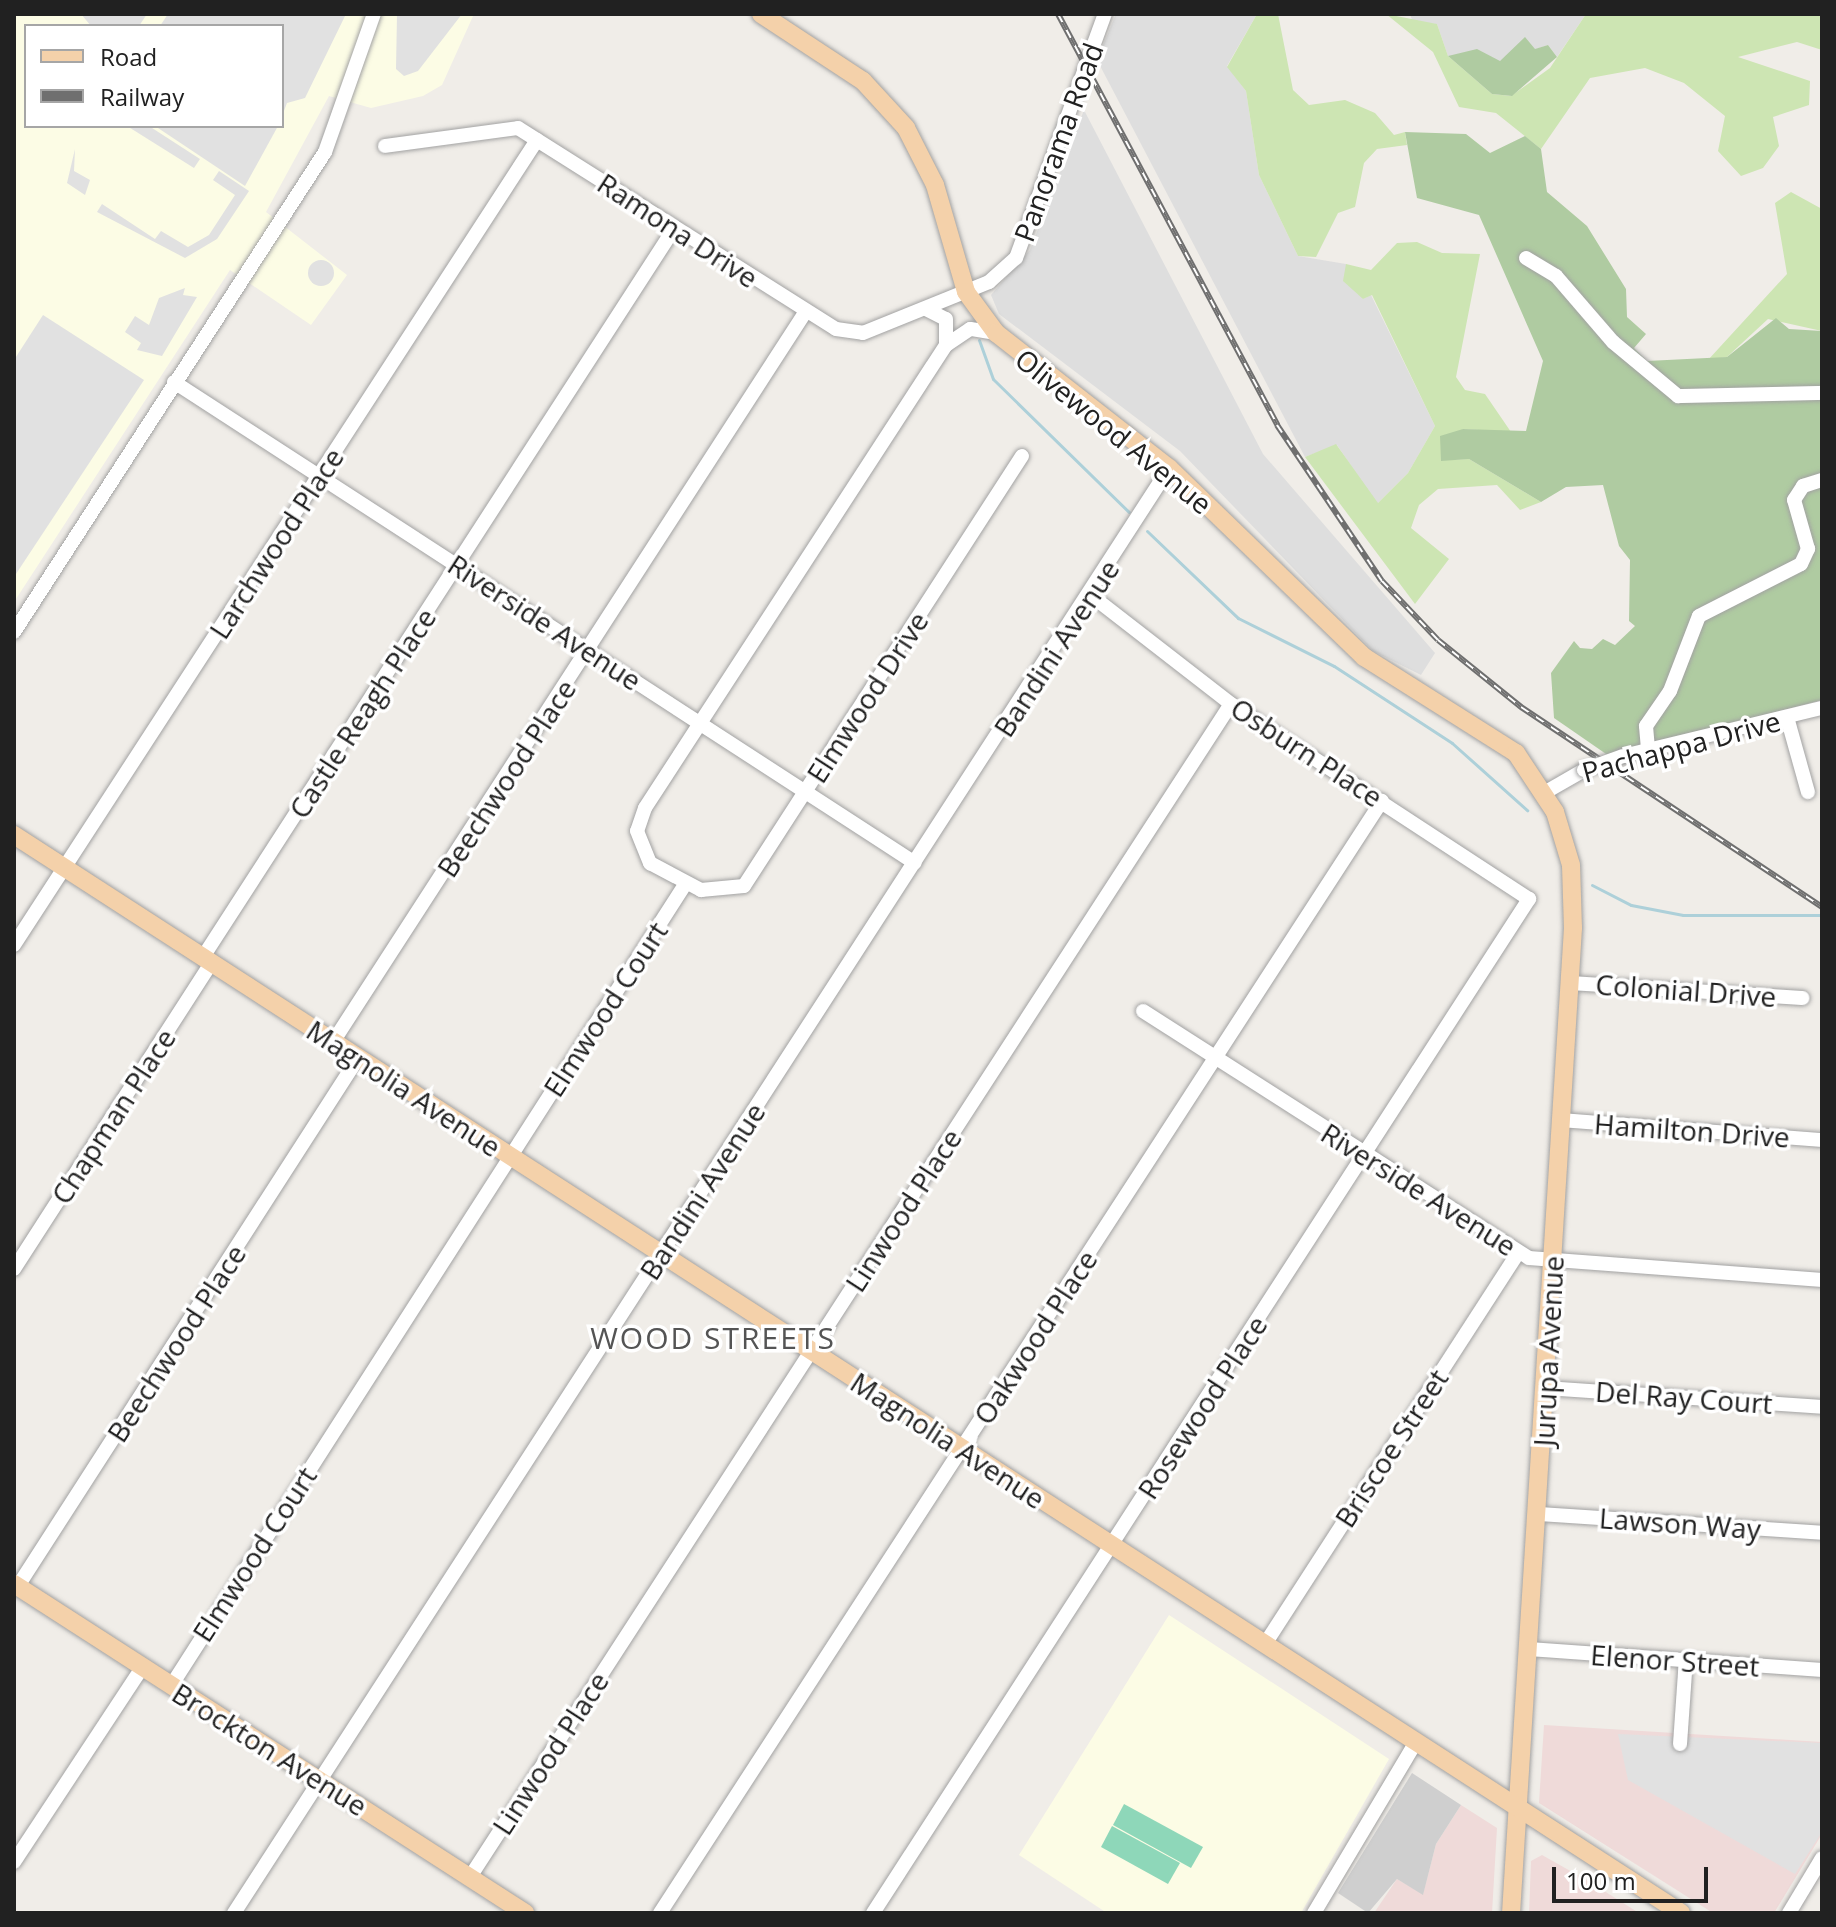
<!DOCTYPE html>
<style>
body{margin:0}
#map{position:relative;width:1836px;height:1927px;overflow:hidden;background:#f0ede8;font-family:"Open Sans",sans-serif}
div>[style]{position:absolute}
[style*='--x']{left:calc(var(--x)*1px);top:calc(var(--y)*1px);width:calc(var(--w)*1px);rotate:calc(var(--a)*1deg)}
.residential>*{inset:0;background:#dedede}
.commercial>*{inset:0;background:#efdad9}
.education>*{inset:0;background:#fcfce5}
.religious>*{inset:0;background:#cfcfcf}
.grass>*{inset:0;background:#cde5b3}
.forest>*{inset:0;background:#afcba1}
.pitch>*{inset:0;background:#8ed7b9}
.parking>*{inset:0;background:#e1e1e1}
.round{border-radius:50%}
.stream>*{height:3px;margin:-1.5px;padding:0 1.5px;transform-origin:1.5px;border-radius:1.5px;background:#add0d9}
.roads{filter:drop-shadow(0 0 2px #a2a2a2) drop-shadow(0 0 2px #a2a2a2)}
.minor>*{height:14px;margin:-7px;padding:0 7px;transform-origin:7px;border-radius:7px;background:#fff}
.major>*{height:18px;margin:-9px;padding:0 9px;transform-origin:9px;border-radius:9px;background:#f4d1aa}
.rail>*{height:6px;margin-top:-3px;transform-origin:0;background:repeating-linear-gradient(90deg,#fff 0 9px,#6f6f6f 0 18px);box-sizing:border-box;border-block:2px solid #6f6f6f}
.bridges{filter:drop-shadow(0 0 2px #a2a2a2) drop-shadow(0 0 2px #a2a2a2)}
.minor-bridge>*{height:14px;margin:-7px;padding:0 7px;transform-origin:7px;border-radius:7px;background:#fff}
span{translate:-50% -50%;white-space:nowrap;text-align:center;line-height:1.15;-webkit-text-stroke:7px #fff;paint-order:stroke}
.street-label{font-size:28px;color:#212121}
.neighbourhood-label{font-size:30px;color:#545454;letter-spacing:2px}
.frame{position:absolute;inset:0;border:16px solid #212121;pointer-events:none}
.legend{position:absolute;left:24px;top:24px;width:260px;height:104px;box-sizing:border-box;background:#fff;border:2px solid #a6a6a6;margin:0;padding:10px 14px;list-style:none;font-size:24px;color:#212121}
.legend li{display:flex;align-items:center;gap:16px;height:40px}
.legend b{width:40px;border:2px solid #a6a6a6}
.scale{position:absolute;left:1552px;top:1867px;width:156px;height:36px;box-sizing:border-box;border:4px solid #212121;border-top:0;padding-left:10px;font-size:24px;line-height:28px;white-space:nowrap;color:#212121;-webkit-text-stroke:6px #fff;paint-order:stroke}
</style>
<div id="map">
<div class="residential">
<i style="clip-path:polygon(1116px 14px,1257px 14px,1227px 66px,1246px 91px,1259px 175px,1298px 256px,1346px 264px,1363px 299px,1371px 295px,1435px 426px,1408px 473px,1377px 504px,1337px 445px,1305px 457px,1097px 60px)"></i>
<i style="clip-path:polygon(1410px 14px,1586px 14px,1557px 57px,1548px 45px,1500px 61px,1448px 56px,1437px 24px,1413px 23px)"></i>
<i style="clip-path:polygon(1084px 110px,1263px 454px,1435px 653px,1421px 675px,1373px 651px,1180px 451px,999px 314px,991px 295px,1030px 250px)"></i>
</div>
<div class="commercial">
<i style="clip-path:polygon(1544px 1725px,1822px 1742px,1822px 1834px,1774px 1913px,1713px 1913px,1539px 1803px)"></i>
<i style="clip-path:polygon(1461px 1805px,1497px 1828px,1492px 1913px,1374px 1913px,1397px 1879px,1423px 1894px,1436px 1844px)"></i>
<i style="clip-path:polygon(1542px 1855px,1590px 1882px,1639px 1913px,1529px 1913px,1531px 1861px)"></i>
</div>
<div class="education">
<i style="clip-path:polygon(evenodd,14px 14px,474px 14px,442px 85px,423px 96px,371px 108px,329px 96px,266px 212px,347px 275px,311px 325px,230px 270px,14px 602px,14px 14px,26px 26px,282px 26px,282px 126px,26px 126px,26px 26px)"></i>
<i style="clip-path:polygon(1169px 1615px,1389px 1759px,1301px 1913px,1107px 1913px,1019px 1855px)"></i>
</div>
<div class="religious">
<i style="clip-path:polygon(1412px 1773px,1461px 1805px,1436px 1844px,1423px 1895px,1397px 1879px,1368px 1913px,1338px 1893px)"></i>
</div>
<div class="grass">
<i style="clip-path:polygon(1257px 14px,1278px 14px,1293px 90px,1309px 105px,1345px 100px,1375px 113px,1394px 135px,1405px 132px,1407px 145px,1377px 149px,1364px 163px,1355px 207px,1338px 213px,1316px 257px,1298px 256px,1259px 175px,1246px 91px,1227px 67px)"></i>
<i style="clip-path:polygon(1386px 14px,1437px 24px,1448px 56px,1492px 94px,1511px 96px,1550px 68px,1586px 14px,1822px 14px,1822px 50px,1797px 42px,1738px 57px,1810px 81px,1809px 105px,1773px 117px,1779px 146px,1763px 168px,1741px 176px,1718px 151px,1725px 116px,1684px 83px,1645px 68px,1590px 78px,1541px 149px,1496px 113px,1459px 107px,1433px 52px)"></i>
<i style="clip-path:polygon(1791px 192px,1822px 209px,1822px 331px,1768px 319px,1727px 357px,1708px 360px,1787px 274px,1775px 203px)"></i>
<i style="clip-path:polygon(1417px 242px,1442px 253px,1480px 254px,1456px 377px,1465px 390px,1485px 394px,1511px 432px,1463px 429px,1441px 460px,1469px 459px,1541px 502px,1520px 510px,1497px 485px,1438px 489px,1419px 505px,1411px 528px,1449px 559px,1415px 604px,1305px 457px,1336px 444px,1378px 503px,1408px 473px,1435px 426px,1372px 295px,1363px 299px,1343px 281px,1346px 264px,1371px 270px,1397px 243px)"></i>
</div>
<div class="forest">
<i style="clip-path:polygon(1525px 37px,1535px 49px,1548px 45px,1557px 57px,1512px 96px,1492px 94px,1448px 56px,1477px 49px,1500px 61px)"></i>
<i style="clip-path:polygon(1405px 132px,1466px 134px,1490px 153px,1525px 136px,1541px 149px,1547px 192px,1587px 226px,1626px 289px,1627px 317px,1646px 334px,1634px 348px,1647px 361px,1727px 357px,1776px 318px,1789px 329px,1822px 331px,1822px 700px,1609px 756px,1554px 718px,1551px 673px,1574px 641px,1580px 648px,1592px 649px,1603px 639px,1615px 645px,1635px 626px,1629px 621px,1630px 560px,1619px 546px,1603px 485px,1566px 487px,1541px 502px,1469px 459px,1441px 461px,1440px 436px,1463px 429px,1526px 431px,1543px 361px,1479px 215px,1417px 198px)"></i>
</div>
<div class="pitch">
<i style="clip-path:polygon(1124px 1804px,1203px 1847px,1191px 1868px,1113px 1825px)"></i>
<i style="clip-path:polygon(1112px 1826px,1180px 1863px,1168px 1884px,1101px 1847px)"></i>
</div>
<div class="parking">
<i style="clip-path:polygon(81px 14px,147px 14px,139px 26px,91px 26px)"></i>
<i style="clip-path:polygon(168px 14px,346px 14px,305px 98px,287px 103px,282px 116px,282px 26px,160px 26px)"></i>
<i style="clip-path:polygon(397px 14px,462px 14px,418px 71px,404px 76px,396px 69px)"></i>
<i style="clip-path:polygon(127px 126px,149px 126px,200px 159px,194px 168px)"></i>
<i style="clip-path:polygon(155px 126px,278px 126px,245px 186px)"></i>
<i style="clip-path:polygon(75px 149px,74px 171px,90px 180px,85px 195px,67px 183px)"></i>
<i style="clip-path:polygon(219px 171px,249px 191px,217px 239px,185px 258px,97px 212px,102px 204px,155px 239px,161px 231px,188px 247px,209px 235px,235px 195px,213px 180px)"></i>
<i class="round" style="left:308px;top:260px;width:26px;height:26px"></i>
<i style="clip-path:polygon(185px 288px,183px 295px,197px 297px,162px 356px,137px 350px,141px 343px,125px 332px,135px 316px,149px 325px,159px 298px)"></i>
<i style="clip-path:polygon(43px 315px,144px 380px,14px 577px,14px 360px)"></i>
<i style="clip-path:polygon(1618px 1734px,1822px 1743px,1822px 1832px,1795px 1874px,1628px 1780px)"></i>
</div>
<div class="stream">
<i style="--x:979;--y:340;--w:41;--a:70.3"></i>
<i style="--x:993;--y:379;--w:190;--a:44.4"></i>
<i style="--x:1147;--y:531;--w:126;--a:43.7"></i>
<i style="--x:1238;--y:618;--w:107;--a:26.6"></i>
<i style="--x:1334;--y:666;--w:141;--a:33.1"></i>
<i style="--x:1452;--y:743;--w:101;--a:41.8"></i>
<i style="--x:1592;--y:885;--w:44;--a:27.1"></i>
<i style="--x:1631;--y:905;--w:53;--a:10.9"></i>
<i style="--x:1683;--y:915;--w:139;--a:0"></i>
</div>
<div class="roads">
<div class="minor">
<i style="--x:385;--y:146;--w:134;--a:-7.7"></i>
<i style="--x:518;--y:128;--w:376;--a:32.3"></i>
<i style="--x:836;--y:329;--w:27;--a:8"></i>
<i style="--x:863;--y:333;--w:136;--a:-22"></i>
<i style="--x:989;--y:282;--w:36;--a:-42"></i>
<i style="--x:1016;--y:258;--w:260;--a:-70"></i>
<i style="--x:1526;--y:258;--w:35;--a:31"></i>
<i style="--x:1556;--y:276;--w:87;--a:49.2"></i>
<i style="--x:1613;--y:342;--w:85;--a:39.7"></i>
<i style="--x:1678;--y:396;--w:144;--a:-1.2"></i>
<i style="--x:926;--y:309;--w:22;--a:27"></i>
<i style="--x:946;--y:319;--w:26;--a:90"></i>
<i style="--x:996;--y:333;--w:26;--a:-171"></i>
<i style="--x:970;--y:329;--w:29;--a:146"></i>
<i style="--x:946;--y:345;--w:552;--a:123.03"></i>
<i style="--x:645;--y:808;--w:24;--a:109"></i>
<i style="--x:637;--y:831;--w:35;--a:68"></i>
<i style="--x:650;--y:863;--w:58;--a:27.9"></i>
<i style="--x:701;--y:890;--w:43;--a:-5.3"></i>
<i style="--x:744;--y:886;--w:512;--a:-57.12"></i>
<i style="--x:174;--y:382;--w:883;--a:32.99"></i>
<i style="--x:14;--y:632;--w:572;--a:-57.06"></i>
<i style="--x:325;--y:152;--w:146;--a:-70.5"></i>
<i style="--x:1787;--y:717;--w:78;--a:74.4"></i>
<i style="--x:1648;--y:749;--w:23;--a:-95"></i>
<i style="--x:1646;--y:726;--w:42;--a:-55.6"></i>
<i style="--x:1670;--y:691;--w:80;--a:-68.9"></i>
<i style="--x:1699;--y:616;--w:114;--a:-27"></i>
<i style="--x:1801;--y:564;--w:17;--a:-65"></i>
<i style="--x:1808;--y:549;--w:51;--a:-105.9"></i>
<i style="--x:1794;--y:500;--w:17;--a:-57"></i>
<i style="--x:1803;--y:486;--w:20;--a:-18"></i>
<i style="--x:1623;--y:756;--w:205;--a:-13.6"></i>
<i style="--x:1544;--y:793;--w:46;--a:-29.9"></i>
<i style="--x:14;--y:945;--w:960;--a:-56.99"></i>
<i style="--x:203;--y:957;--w:869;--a:-57.11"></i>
<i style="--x:1570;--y:983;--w:233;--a:3.7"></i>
<i style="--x:1143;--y:1011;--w:458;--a:32.6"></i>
<i style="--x:1529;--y:1258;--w:294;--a:4.3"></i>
<i style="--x:333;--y:1042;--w:871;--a:-57.09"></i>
<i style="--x:1561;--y:1120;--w:262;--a:4.4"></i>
<i style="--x:14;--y:1269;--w:365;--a:-57.2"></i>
<i style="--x:1545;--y:1388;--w:278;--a:3.9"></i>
<i style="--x:1539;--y:1514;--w:284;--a:3.8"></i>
<i style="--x:18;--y:1586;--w:628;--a:-57.22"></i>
<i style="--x:1265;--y:1644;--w:466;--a:-57.1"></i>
<i style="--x:1529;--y:1649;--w:294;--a:4.1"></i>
<i style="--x:171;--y:1686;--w:954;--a:-57.33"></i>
<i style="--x:1680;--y:1744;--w:85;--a:-86"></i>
<i style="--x:14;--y:1862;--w:232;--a:-56.6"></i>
<i style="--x:470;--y:1877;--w:1398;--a:-57.03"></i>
<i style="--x:234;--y:1913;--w:1721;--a:-57.09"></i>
<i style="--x:660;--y:1913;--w:1326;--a:-57.01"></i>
<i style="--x:873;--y:1913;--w:1208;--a:-57.1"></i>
<i style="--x:1529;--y:899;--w:356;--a:-146.8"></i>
<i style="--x:1231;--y:704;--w:176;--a:-142.2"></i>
<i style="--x:1314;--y:1913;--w:196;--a:-59.2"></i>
<i style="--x:1789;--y:1913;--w:64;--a:-59"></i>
</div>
<div class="major">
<i style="--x:761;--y:14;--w:122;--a:33.3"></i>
<i style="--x:863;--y:81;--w:64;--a:47.5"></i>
<i style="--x:906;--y:128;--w:64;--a:63"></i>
<i style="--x:935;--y:185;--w:111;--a:73.8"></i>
<i style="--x:966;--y:292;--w:51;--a:53.8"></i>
<i style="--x:996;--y:333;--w:219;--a:38"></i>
<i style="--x:1169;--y:468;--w:272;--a:44.1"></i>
<i style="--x:1364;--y:657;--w:180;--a:32.3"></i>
<i style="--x:1516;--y:753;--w:71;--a:56.5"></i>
<i style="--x:1555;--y:812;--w:55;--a:73.2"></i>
<i style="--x:1571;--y:865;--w:63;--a:88.2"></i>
<i style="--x:1573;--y:928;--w:987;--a:93.6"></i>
<i style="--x:14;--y:835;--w:1985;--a:32.89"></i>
<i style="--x:14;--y:1584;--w:608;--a:32.77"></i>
</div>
</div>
<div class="rail">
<i style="--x:1058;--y:14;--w:466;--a:61.9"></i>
<i style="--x:1277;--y:425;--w:188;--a:56.1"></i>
<i style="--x:1382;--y:581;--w:81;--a:46.5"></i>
<i style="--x:1438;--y:640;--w:107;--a:38.9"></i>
<i style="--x:1521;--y:707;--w:361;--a:33.6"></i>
</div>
<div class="bridges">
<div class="minor-bridge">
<i style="--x:1584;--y:770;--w:41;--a:-19.7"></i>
</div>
</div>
<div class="street-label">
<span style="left:1058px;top:142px;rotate:-70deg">Panorama Road</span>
<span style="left:678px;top:230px;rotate:33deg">Ramona Drive</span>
<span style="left:1114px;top:431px;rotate:39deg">Olivewood Avenue</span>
<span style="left:276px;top:543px;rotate:-57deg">Larchwood Place</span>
<span style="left:545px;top:622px;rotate:33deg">Riverside Avenue</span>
<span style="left:1056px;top:648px;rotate:-57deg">Bandini Avenue</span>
<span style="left:867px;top:697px;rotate:-57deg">Elmwood Drive</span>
<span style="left:362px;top:713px;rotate:-57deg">Castle Reagh Place</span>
<span style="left:1681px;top:746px;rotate:-15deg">Pachappa Drive</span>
<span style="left:1307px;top:752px;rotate:33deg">Osburn Place</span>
<span style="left:506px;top:778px;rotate:-57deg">Beechwood Place</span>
<span style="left:1686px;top:990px;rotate:4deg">Colonial Drive</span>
<span style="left:605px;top:1009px;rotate:-57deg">Elmwood Court</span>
<span style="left:404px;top:1088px;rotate:33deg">Magnolia Avenue</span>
<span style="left:113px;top:1116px;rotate:-57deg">Chapman Place</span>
<span style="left:1692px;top:1130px;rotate:4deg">Hamilton Drive</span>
<span style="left:1419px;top:1189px;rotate:32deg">Riverside Avenue</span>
<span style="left:702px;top:1191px;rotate:-57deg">Bandini Avenue</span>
<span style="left:903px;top:1210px;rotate:-57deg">Linwood Place</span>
<span style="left:1035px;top:1337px;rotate:-57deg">Oakwood Place</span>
<span style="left:176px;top:1343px;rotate:-57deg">Beechwood Place</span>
<span style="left:1548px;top:1351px;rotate:-87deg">Jurupa Avenue</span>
<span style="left:1684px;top:1397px;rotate:4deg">Del Ray Court</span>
<span style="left:1202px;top:1407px;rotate:-57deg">Rosewood Place</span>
<span style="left:948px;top:1440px;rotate:33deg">Magnolia Avenue</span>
<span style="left:1391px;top:1448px;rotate:-57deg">Briscoe Street</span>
<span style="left:1680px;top:1523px;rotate:4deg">Lawson Way</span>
<span style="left:254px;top:1554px;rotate:-57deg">Elmwood Court</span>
<span style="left:1675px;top:1660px;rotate:4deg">Elenor Street</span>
<span style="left:270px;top:1749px;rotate:32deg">Brockton Avenue</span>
<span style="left:550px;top:1753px;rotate:-57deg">Linwood Place</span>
</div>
<div class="neighbourhood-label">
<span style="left:713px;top:1338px">WOOD STREETS</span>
</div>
<div class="frame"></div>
<ul class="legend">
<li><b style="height:10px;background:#f4d1aa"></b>Road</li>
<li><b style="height:10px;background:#6f6f6f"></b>Railway</li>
</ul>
<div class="scale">100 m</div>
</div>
